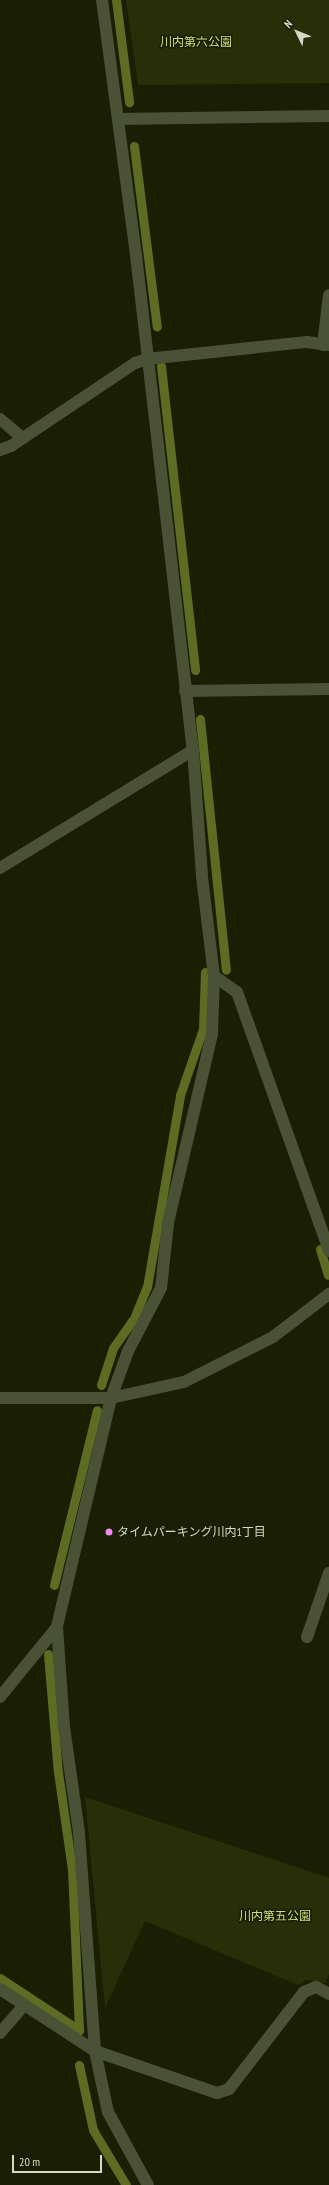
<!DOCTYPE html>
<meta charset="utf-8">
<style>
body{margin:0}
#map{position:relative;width:329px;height:2185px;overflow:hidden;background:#1a1f03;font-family:"PT Sans Narrow","Noto Sans JP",sans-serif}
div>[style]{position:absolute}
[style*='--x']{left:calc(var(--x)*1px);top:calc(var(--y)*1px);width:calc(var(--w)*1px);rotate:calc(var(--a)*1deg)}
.green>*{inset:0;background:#282e07}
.stream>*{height:9px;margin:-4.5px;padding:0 4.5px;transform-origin:4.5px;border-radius:4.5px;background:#5e6b23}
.minor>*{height:12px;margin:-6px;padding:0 6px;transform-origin:6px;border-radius:6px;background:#4a5135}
.dots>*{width:11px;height:11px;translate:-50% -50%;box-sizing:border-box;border:2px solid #1a1f03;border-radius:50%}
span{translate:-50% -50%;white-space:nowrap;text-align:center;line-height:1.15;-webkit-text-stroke:3px #1a1f03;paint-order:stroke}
.park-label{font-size:12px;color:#cbdf7c}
.poi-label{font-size:12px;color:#d5d9c8}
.left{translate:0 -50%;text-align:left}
.north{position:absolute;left:277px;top:12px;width:40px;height:40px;-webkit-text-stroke:3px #1a1f03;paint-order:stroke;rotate:313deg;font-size:11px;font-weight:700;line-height:16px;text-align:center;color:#d5d9c8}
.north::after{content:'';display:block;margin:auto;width:14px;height:18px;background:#d5d9c8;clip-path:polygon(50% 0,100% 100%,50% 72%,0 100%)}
.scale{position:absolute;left:12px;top:2155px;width:90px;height:18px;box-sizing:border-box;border:2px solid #d5d9c8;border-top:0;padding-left:5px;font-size:12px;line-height:14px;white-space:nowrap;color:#d5d9c8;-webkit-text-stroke:3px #1a1f03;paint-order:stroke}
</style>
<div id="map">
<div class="green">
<i style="clip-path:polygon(126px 0,329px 0,329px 83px,138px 85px)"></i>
<i style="clip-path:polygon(85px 1797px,329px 1878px,329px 1974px,325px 1983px,306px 1980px,298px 1985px,145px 1921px,105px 2008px)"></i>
</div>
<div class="stream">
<i style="--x:116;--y:0;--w:103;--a:82.7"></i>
<i style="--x:134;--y:146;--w:182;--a:82.8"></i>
<i style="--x:161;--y:366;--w:306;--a:83.6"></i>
<i style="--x:200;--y:719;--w:252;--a:84.1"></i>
<i style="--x:320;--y:1249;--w:27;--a:73"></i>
<i style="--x:101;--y:1385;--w:39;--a:-72"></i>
<i style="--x:113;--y:1348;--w:39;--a:-55"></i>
<i style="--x:135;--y:1316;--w:31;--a:-68"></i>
<i style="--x:147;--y:1287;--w:195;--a:-80.2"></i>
<i style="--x:180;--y:1095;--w:70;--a:-70.8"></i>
<i style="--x:203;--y:1029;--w:57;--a:-88"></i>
<i style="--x:54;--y:1585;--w:180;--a:-76.2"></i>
<i style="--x:48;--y:1654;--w:118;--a:85.2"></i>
<i style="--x:58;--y:1772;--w:98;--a:81.8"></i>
<i style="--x:72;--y:1869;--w:161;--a:87.5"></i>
<i style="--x:0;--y:1978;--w:95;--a:33.4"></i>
<i style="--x:79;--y:2065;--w:66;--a:77.8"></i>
<i style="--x:93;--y:2130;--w:64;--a:59"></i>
</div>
<div class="minor">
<i style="--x:102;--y:0;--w:257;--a:82.4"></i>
<i style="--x:136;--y:255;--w:191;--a:83.4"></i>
<i style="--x:158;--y:445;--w:307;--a:83.5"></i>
<i style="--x:193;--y:750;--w:127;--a:85.9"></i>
<i style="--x:202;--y:877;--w:100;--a:83.1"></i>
<i style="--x:214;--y:976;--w:58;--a:92"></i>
<i style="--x:212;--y:1034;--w:194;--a:103.1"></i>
<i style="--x:168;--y:1223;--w:65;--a:96.1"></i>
<i style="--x:161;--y:1288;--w:71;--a:117.6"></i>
<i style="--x:128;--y:1351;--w:50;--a:109.9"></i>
<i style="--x:111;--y:1398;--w:235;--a:103.3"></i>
<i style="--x:57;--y:1627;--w:100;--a:86"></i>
<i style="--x:64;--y:1727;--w:107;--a:81.9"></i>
<i style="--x:79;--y:1833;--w:219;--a:85.8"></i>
<i style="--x:95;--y:2051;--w:62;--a:78"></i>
<i style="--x:108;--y:2112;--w:83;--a:61.3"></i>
<i style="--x:118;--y:119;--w:211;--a:-0.8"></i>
<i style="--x:323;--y:345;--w:50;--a:-83.2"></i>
<i style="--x:0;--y:419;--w:30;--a:40"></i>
<i style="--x:0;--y:450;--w:12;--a:-20"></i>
<i style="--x:11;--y:446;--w:149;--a:-33.8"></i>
<i style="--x:135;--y:363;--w:13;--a:-18"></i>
<i style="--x:147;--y:359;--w:161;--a:-6.1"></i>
<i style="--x:307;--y:342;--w:22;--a:8"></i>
<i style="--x:185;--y:691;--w:144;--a:-0.8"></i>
<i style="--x:0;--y:868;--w:226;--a:-31.4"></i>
<i style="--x:214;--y:976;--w:28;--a:35"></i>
<i style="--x:237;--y:992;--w:275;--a:70.4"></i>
<i style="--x:0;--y:1398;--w:111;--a:0"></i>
<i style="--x:111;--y:1398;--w:75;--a:-12.4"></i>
<i style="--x:184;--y:1382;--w:100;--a:-26.8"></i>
<i style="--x:273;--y:1337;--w:71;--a:-37.5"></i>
<i style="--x:307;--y:1637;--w:68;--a:-71"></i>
<i style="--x:0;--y:1697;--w:90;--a:-50.8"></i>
<i style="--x:0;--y:1989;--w:113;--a:33.1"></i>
<i style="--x:95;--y:2051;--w:129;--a:19"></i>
<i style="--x:217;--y:2093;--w:13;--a:-18"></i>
<i style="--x:229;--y:2089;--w:123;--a:-52.3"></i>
<i style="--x:304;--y:1992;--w:13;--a:-23"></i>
<i style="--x:316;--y:1987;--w:15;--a:28"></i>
<i style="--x:0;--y:2033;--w:37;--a:-49"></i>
</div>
<div class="dots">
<i style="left:109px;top:1532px;background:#f489f0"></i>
</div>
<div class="park-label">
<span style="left:196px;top:42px">川内第六公園</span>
<span style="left:275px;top:1916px">川内第五公園</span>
</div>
<div class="poi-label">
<span class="left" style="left:117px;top:1532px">タイムパーキング川内1丁目</span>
</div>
<div class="north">N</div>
<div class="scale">20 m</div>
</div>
